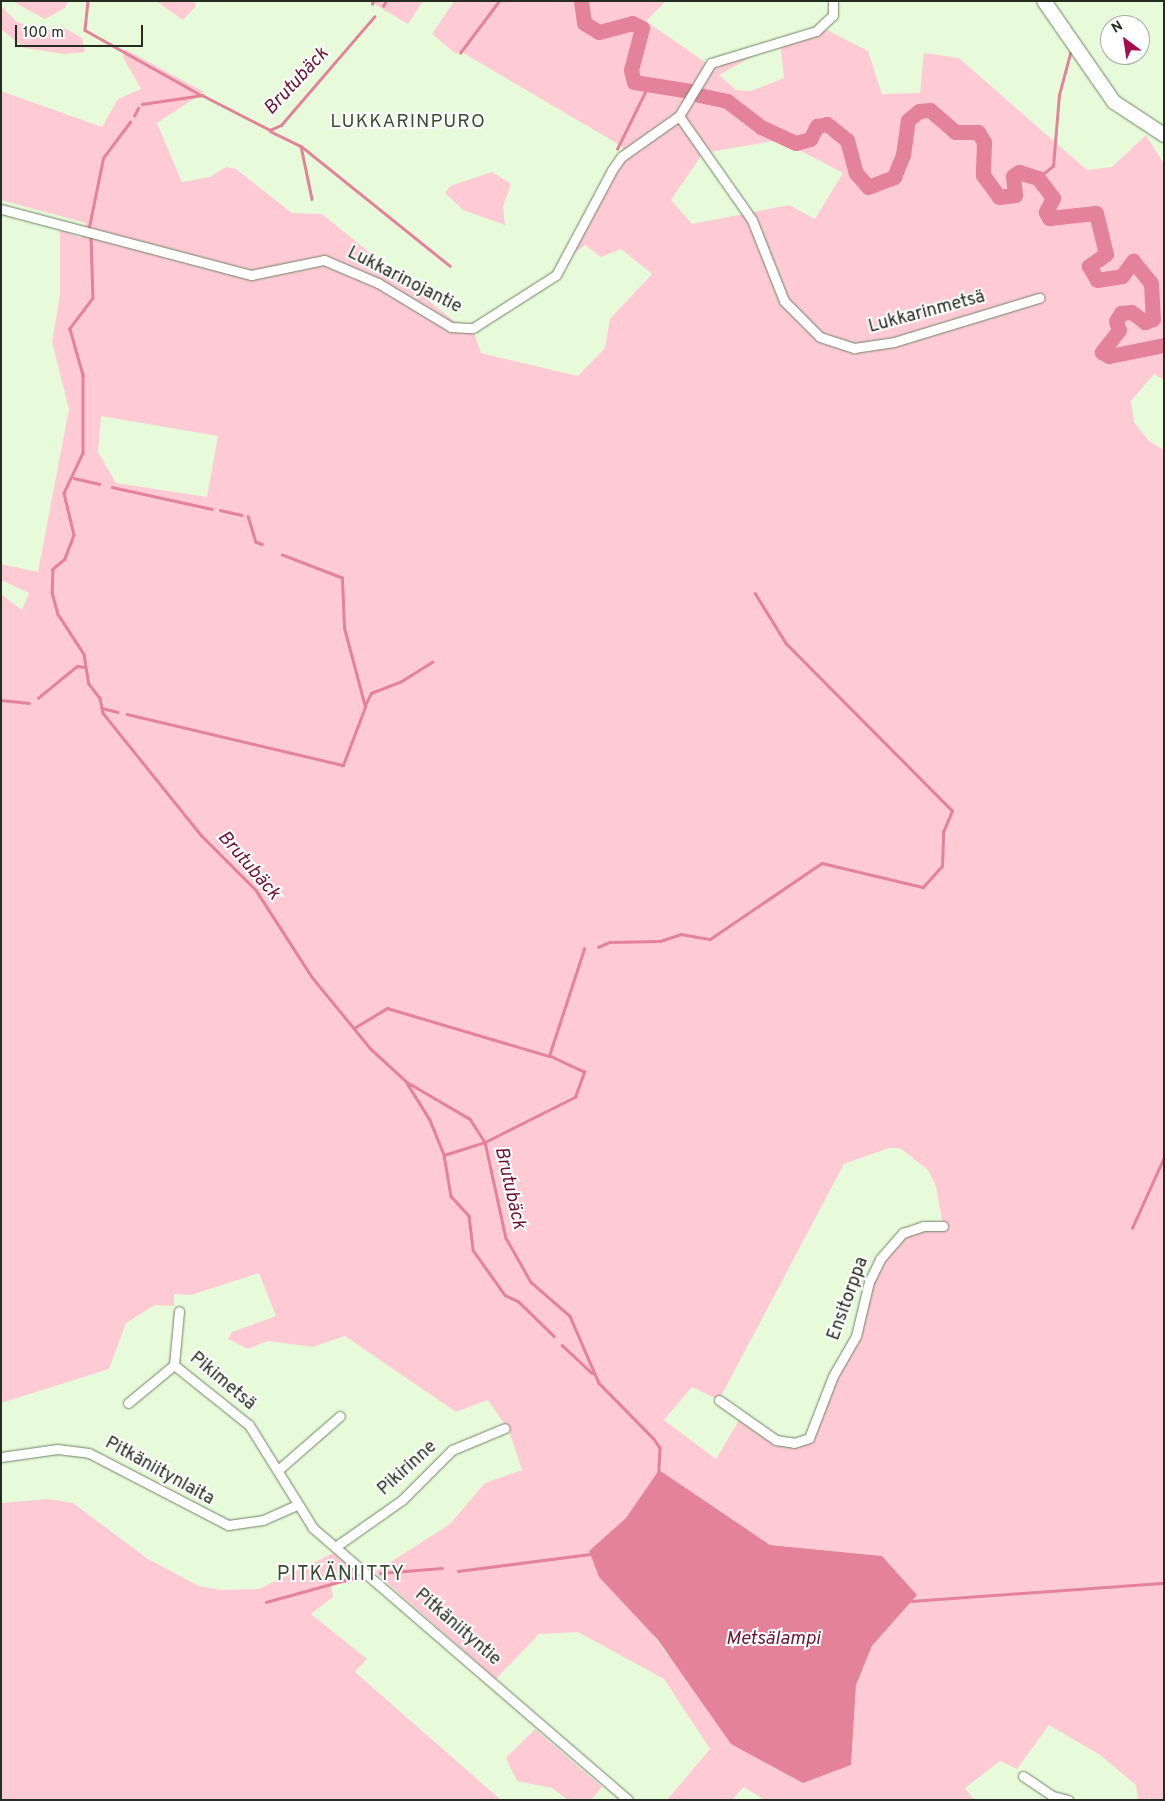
<!DOCTYPE html>
<meta charset="utf-8">
<style>
body{margin:0}
#map{position:relative;width:1165px;height:1801px;overflow:hidden;background:#e7fbda;font-family:Overpass,sans-serif}
div>[style]{position:absolute}
[style*='--x']{left:calc(var(--x)*1px);top:calc(var(--y)*1px);width:calc(var(--w)*1px);rotate:calc(var(--a)*1deg)}
.green>*{inset:0;background:#fecbd5}
.water>*{inset:0;background:#e38299}
.stream>*{height:2.5px;margin:-1.25px;padding:0 1.25px;transform-origin:1.25px;border-radius:1.25px;background:#e38299}
.river>*{height:15px;margin:-7.5px;padding:0 7.5px;transform-origin:7.5px;border-radius:7.5px;background:#e38299}
.roads{filter:drop-shadow(0 0 1px #708164) drop-shadow(0 0 1px #708164)}
.minor>*{height:9px;margin:-4.5px;padding:0 4.5px;transform-origin:4.5px;border-radius:4.5px;background:#fff}
.secondary>*{height:14px;margin:-7px;padding:0 7px;transform-origin:7px;border-radius:7px;background:#fff}
span{translate:-50% -50%;white-space:nowrap;text-align:center;line-height:1.15;-webkit-text-stroke:4px #fff;paint-order:stroke}
.street-label{font-size:18px;color:#252c20}
.water-label{font-size:19px;color:#6b1533;font-style:italic}
.neighbourhood-label{font-size:19px;color:#3b4b30;letter-spacing:1px}
.quarter-label{font-size:20px;color:#3b4b30;letter-spacing:1px}
.frame{position:absolute;inset:0;border:2px solid #252c20;pointer-events:none}
.north{position:absolute;left:1100px;top:15px;width:50px;height:50px;box-sizing:border-box;background:#fff;border:1px solid #a8aba6;border-radius:50%;rotate:329deg;font-size:14px;font-weight:700;line-height:20px;text-align:center;color:#252c20}
.north::after{content:'';display:block;margin:auto;width:18px;height:22px;background:#a40e4c;clip-path:polygon(50% 0,100% 100%,50% 72%,0 100%)}
.scale{position:absolute;left:15px;top:25px;width:128px;height:22px;box-sizing:border-box;border:2px solid #252c20;border-top:0;padding-left:6px;font-size:15px;line-height:18px;white-space:nowrap;color:#252c20;-webkit-text-stroke:4px #fff;paint-order:stroke}
</style>
<div id="map">
<div class="green">
<i style="clip-path:polygon(12px 1px,68px 1px,65px 8px,45px 19px)"></i>
<i style="clip-path:polygon(156px 1px,195px 1px,196px 6px,183px 20px)"></i>
<i style="clip-path:polygon(369px 1px,423px 1px,408px 24px)"></i>
<i style="clip-path:polygon(evenodd,454px 1px,666px 1px,646px 21px,712px 67px,749px 51px,751px 57px,719px 75px,736px 90px,751px 91px,784px 78px,780px 41px,825px 29px,868px 51px,882px 94px,920px 93px,924px 53px,959px 58px,1087px 170px,1112px 167px,1146px 135px,1164px 164px,1164px 380px,1154px 374px,1131px 401px,1134px 422px,1149px 441px,1164px 450px,1164px 1800px,1138px 1800px,1136px 1785px,1100px 1755px,1049px 1725px,1017px 1769px,1000px 1761px,965px 1788px,974px 1800px,765px 1800px,744px 1787px,732px 1800px,667px 1800px,710px 1749px,664px 1679px,578px 1632px,539px 1634px,496px 1679px,375px 1572px,450px 1524px,485px 1483px,522px 1470px,509px 1431px,488px 1400px,456px 1412px,345px 1336px,313px 1347px,268px 1341px,248px 1349px,228px 1339px,232px 1332px,276px 1316px,259px 1273px,191px 1295px,174px 1294px,174px 1306px,155px 1305px,126px 1323px,109px 1369px,1px 1403px,1px 594px,22px 610px,29px 593px,1px 580px,1px 564px,38px 572px,69px 409px,52px 342px,60px 295px,60px 229px,81px 238px,86px 223px,1px 200px,1px 91px,102px 127px,118px 99px,141px 89px,123px 57px,125px 49px,204px 92px,157px 123px,182px 182px,210px 177px,226px 167px,236px 169px,292px 213px,322px 214px,455px 322px,473px 330px,481px 353px,578px 376px,605px 348px,610px 319px,652px 274px,621px 249px,601px 257px,585px 245px,572px 255px,614px 173px,636px 149px,621px 157px,623px 147px,460px 51px,456px 54px,432px 34px,454px 1px,780px 140px,843px 173px,815px 219px,789px 205px,692px 224px,671px 200px,703px 153px,780px 140px,454px 1px,101px 416px,218px 436px,207px 497px,116px 483px,98px 452px,101px 416px,454px 1px,889px 1148px,900px 1148px,928px 1170px,936px 1186px,943px 1226px,903px 1233px,869px 1282px,850px 1348px,805px 1441px,768px 1436px,741px 1417px,716px 1459px,664px 1420px,692px 1387px,719px 1400px,844px 1164px,889px 1148px,454px 1px,659px 1471px,770px 1545px,882px 1556px,917px 1595px,872px 1646px,856px 1685px,851px 1765px,803px 1783px,783px 1769px,667px 1654px,638px 1614px,599px 1577px,589px 1551px,626px 1518px,659px 1471px)"></i>
<i style="clip-path:polygon(1px 6px,17px 22px,42px 31px,63px 27px,82px 38px,85px 52px,65px 54px,24px 48px,1px 29px)"></i>
<i style="clip-path:polygon(492px 172px,511px 184px,503px 207px,505px 225px,463px 210px,445px 193px,450px 186px)"></i>
<i style="clip-path:polygon(48px 1499px,73px 1503px,148px 1559px,199px 1586px,222px 1590px,259px 1589px,333px 1553px,365px 1580px,331px 1585px,333px 1597px,311px 1614px,367px 1659px,355px 1672px,501px 1800px,1px 1800px,1px 1503px)"></i>
<i style="clip-path:polygon(535px 1729px,602px 1787px,591px 1800px,568px 1800px,552px 1788px,517px 1781px,506px 1758px)"></i>
</div>
<div class="water">
<i style="clip-path:polygon(659px 1470px,770px 1545px,882px 1556px,917px 1595px,872px 1646px,856px 1685px,851px 1765px,803px 1783px,731px 1744px,658px 1640px,599px 1577px,589px 1551px,626px 1518px)"></i>
</div>
<div class="stream">
<i style="--x:88;--y:1;--w:29;--a:96"></i>
<i style="--x:85;--y:30;--w:133;--a:29.3"></i>
<i style="--x:372;--y:4;--w:3;--a:-72"></i>
<i style="--x:383;--y:6;--w:6;--a:-59"></i>
<i style="--x:460;--y:53;--w:65;--a:-53.1"></i>
<i style="--x:142;--y:104;--w:61;--a:-8.5"></i>
<i style="--x:202;--y:95;--w:76;--a:27.2"></i>
<i style="--x:270;--y:130;--w:12;--a:-24"></i>
<i style="--x:281;--y:125;--w:143;--a:-49.3"></i>
<i style="--x:134;--y:116;--w:9;--a:-63"></i>
<i style="--x:270;--y:131;--w:34;--a:26"></i>
<i style="--x:301;--y:146;--w:54;--a:78.3"></i>
<i style="--x:301;--y:146;--w:191;--a:38.8"></i>
<i style="--x:617;--y:149;--w:70;--a:-63.8"></i>
<i style="--x:1038;--y:178;--w:19;--a:-39"></i>
<i style="--x:1053;--y:166;--w:71;--a:-85.2"></i>
<i style="--x:1059;--y:95;--w:47;--a:-75.1"></i>
<i style="--x:89;--y:227;--w:70;--a:-78.5"></i>
<i style="--x:103;--y:158;--w:45;--a:-53.1"></i>
<i style="--x:91;--y:236;--w:62;--a:88.2"></i>
<i style="--x:93;--y:298;--w:39;--a:127"></i>
<i style="--x:70;--y:329;--w:48;--a:74.2"></i>
<i style="--x:83;--y:375;--w:78;--a:90"></i>
<i style="--x:83;--y:453;--w:44;--a:115.4"></i>
<i style="--x:64;--y:493;--w:43;--a:76.6"></i>
<i style="--x:74;--y:535;--w:26;--a:111"></i>
<i style="--x:65;--y:559;--w:16;--a:140"></i>
<i style="--x:53;--y:569;--w:23;--a:92"></i>
<i style="--x:52;--y:592;--w:23;--a:75"></i>
<i style="--x:58;--y:614;--w:48;--a:57"></i>
<i style="--x:84;--y:654;--w:30;--a:81"></i>
<i style="--x:89;--y:684;--w:18;--a:52"></i>
<i style="--x:100;--y:698;--w:15;--a:79"></i>
<i style="--x:103;--y:713;--w:156;--a:51.2"></i>
<i style="--x:201;--y:835;--w:78;--a:45"></i>
<i style="--x:256;--y:890;--w:103;--a:57.2"></i>
<i style="--x:312;--y:977;--w:93;--a:50.7"></i>
<i style="--x:371;--y:1049;--w:49;--a:42.5"></i>
<i style="--x:407;--y:1082;--w:73;--a:30.4"></i>
<i style="--x:470;--y:1119;--w:27;--a:57"></i>
<i style="--x:485;--y:1142;--w:98;--a:77.7"></i>
<i style="--x:506;--y:1238;--w:51;--a:60.4"></i>
<i style="--x:531;--y:1282;--w:52;--a:41.1"></i>
<i style="--x:570;--y:1316;--w:73;--a:66.6"></i>
<i style="--x:599;--y:1383;--w:78;--a:45.5"></i>
<i style="--x:654;--y:1439;--w:11;--a:56"></i>
<i style="--x:660;--y:1448;--w:22;--a:93"></i>
<i style="--x:74;--y:478;--w:26;--a:13"></i>
<i style="--x:112;--y:487;--w:102;--a:12.4"></i>
<i style="--x:220;--y:510;--w:22;--a:13"></i>
<i style="--x:248;--y:516;--w:27;--a:73"></i>
<i style="--x:256;--y:542;--w:6;--a:18"></i>
<i style="--x:38;--y:698;--w:50;--a:-39.4"></i>
<i style="--x:77;--y:666;--w:8;--a:7"></i>
<i style="--x:1;--y:700;--w:28;--a:6"></i>
<i style="--x:365;--y:705;--w:13;--a:-63"></i>
<i style="--x:371;--y:693;--w:31;--a:-21"></i>
<i style="--x:400;--y:682;--w:38;--a:-32"></i>
<i style="--x:102;--y:708;--w:16;--a:14"></i>
<i style="--x:127;--y:714;--w:222;--a:13.3"></i>
<i style="--x:343;--y:765;--w:62;--a:-69.2"></i>
<i style="--x:365;--y:707;--w:82;--a:-104.9"></i>
<i style="--x:344;--y:628;--w:50;--a:-92.3"></i>
<i style="--x:342;--y:578;--w:64;--a:-159"></i>
<i style="--x:598;--y:947;--w:13;--a:-23"></i>
<i style="--x:610;--y:942;--w:50;--a:-1.1"></i>
<i style="--x:660;--y:941;--w:22;--a:-18"></i>
<i style="--x:681;--y:934;--w:29;--a:10"></i>
<i style="--x:710;--y:939;--w:135;--a:-34.2"></i>
<i style="--x:822;--y:863;--w:104;--a:13.4"></i>
<i style="--x:923;--y:887;--w:28;--a:-48"></i>
<i style="--x:942;--y:866;--w:34;--a:-88"></i>
<i style="--x:943;--y:832;--w:23;--a:-67"></i>
<i style="--x:952;--y:811;--w:235;--a:-134.8"></i>
<i style="--x:786;--y:644;--w:59;--a:-121.8"></i>
<i style="--x:354;--y:1028;--w:39;--a:-31"></i>
<i style="--x:387;--y:1008;--w:169;--a:16.5"></i>
<i style="--x:549;--y:1056;--w:113;--a:-71.9"></i>
<i style="--x:407;--y:1083;--w:44;--a:58.1"></i>
<i style="--x:430;--y:1120;--w:38;--a:68"></i>
<i style="--x:444;--y:1155;--w:42;--a:80.3"></i>
<i style="--x:451;--y:1196;--w:27;--a:48"></i>
<i style="--x:469;--y:1216;--w:34;--a:83"></i>
<i style="--x:473;--y:1250;--w:55;--a:54.6"></i>
<i style="--x:505;--y:1295;--w:14;--a:25"></i>
<i style="--x:518;--y:1301;--w:50;--a:44.2"></i>
<i style="--x:444;--y:1155;--w:43;--a:-17.6"></i>
<i style="--x:485;--y:1142;--w:101;--a:-26.6"></i>
<i style="--x:575;--y:1097;--w:27;--a:-70"></i>
<i style="--x:584;--y:1072;--w:38;--a:-155"></i>
<i style="--x:1132;--y:1228;--w:78;--a:-65.7"></i>
<i style="--x:562;--y:1345;--w:41;--a:43"></i>
<i style="--x:458;--y:1571;--w:133;--a:-7.3"></i>
<i style="--x:380;--y:1573;--w:62;--a:-4.6"></i>
<i style="--x:911;--y:1601;--w:254;--a:-4.1"></i>
<i style="--x:266;--y:1602;--w:93;--a:-15.5"></i>
</div>
<div class="river">
<i style="--x:581;--y:1;--w:22;--a:82"></i>
<i style="--x:584;--y:23;--w:17;--a:31"></i>
<i style="--x:599;--y:32;--w:34;--a:-15"></i>
<i style="--x:632;--y:23;--w:11;--a:27"></i>
<i style="--x:642;--y:28;--w:43;--a:104.7"></i>
<i style="--x:631;--y:70;--w:12;--a:76"></i>
<i style="--x:634;--y:82;--w:57;--a:9.1"></i>
<i style="--x:699;--y:95;--w:29;--a:12"></i>
<i style="--x:727;--y:101;--w:43;--a:37.4"></i>
<i style="--x:761;--y:127;--w:38;--a:25"></i>
<i style="--x:796;--y:143;--w:15;--a:-16"></i>
<i style="--x:810;--y:139;--w:15;--a:-62"></i>
<i style="--x:817;--y:126;--w:10;--a:-11"></i>
<i style="--x:827;--y:124;--w:26;--a:39"></i>
<i style="--x:847;--y:140;--w:34;--a:75"></i>
<i style="--x:856;--y:173;--w:18;--a:49"></i>
<i style="--x:868;--y:187;--w:28;--a:-21"></i>
<i style="--x:894;--y:177;--w:24;--a:-68"></i>
<i style="--x:903;--y:155;--w:35;--a:-82"></i>
<i style="--x:908;--y:120;--w:14;--a:-39"></i>
<i style="--x:919;--y:111;--w:11;--a:-5"></i>
<i style="--x:930;--y:110;--w:33;--a:41"></i>
<i style="--x:955;--y:132;--w:23;--a:0"></i>
<i style="--x:978;--y:132;--w:12;--a:59"></i>
<i style="--x:984;--y:142;--w:33;--a:92"></i>
<i style="--x:983;--y:175;--w:27;--a:54"></i>
<i style="--x:999;--y:197;--w:16;--a:-7"></i>
<i style="--x:1015;--y:195;--w:19;--a:-96"></i>
<i style="--x:1013;--y:176;--w:7;--a:-34"></i>
<i style="--x:1019;--y:172;--w:20;--a:18"></i>
<i style="--x:1038;--y:178;--w:25;--a:53"></i>
<i style="--x:1053;--y:198;--w:16;--a:117"></i>
<i style="--x:1046;--y:212;--w:7;--a:63"></i>
<i style="--x:1049;--y:218;--w:47;--a:-6.1"></i>
<i style="--x:1096;--y:213;--w:42;--a:76.3"></i>
<i style="--x:1106;--y:254;--w:21;--a:145"></i>
<i style="--x:1089;--y:266;--w:16;--a:60"></i>
<i style="--x:1097;--y:280;--w:25;--a:-9"></i>
<i style="--x:1122;--y:276;--w:19;--a:-54"></i>
<i style="--x:1133;--y:261;--w:28;--a:51"></i>
<i style="--x:1151;--y:283;--w:36;--a:87"></i>
<i style="--x:1153;--y:319;--w:9;--a:159"></i>
<i style="--x:1145;--y:322;--w:17;--a:-144"></i>
<i style="--x:1131;--y:312;--w:10;--a:174"></i>
<i style="--x:1121;--y:313;--w:9;--a:122"></i>
<i style="--x:1116;--y:321;--w:9;--a:72"></i>
<i style="--x:1119;--y:330;--w:28;--a:128"></i>
<i style="--x:1102;--y:352;--w:8;--a:30"></i>
<i style="--x:1109;--y:356;--w:56;--a:-11.3"></i>
</div>
<div class="roads">
<div class="minor">
<i style="--x:679;--y:116;--w:127;--a:54.9"></i>
<i style="--x:752;--y:220;--w:87;--a:68.4"></i>
<i style="--x:784;--y:301;--w:51;--a:45"></i>
<i style="--x:820;--y:337;--w:36;--a:18"></i>
<i style="--x:854;--y:348;--w:40;--a:-8.5"></i>
<i style="--x:894;--y:342;--w:152;--a:-16.9"></i>
<i style="--x:1;--y:209;--w:259;--a:14.8"></i>
<i style="--x:251;--y:275;--w:75;--a:-11.6"></i>
<i style="--x:324;--y:260;--w:59;--a:23.1"></i>
<i style="--x:378;--y:283;--w:85;--a:31.1"></i>
<i style="--x:451;--y:327;--w:22;--a:3"></i>
<i style="--x:473;--y:328;--w:98;--a:-32.6"></i>
<i style="--x:556;--y:275;--w:119;--a:-61.9"></i>
<i style="--x:612;--y:170;--w:16;--a:-55"></i>
<i style="--x:621;--y:157;--w:71;--a:-35.3"></i>
<i style="--x:679;--y:116;--w:62;--a:-58.9"></i>
<i style="--x:711;--y:63;--w:110;--a:-16.9"></i>
<i style="--x:816;--y:31;--w:23;--a:-43"></i>
<i style="--x:833;--y:15;--w:14;--a:-90"></i>
<i style="--x:174;--y:1365;--w:96;--a:38.7"></i>
<i style="--x:249;--y:1425;--w:121;--a:58.1"></i>
<i style="--x:313;--y:1528;--w:416;--a:40.8"></i>
<i style="--x:174;--y:1365;--w:54;--a:-84.7"></i>
<i style="--x:719;--y:1400;--w:70;--a:35.1"></i>
<i style="--x:776;--y:1440;--w:18;--a:9"></i>
<i style="--x:794;--y:1443;--w:16;--a:-18"></i>
<i style="--x:809;--y:1438;--w:66;--a:-68.8"></i>
<i style="--x:833;--y:1376;--w:46;--a:-60.1"></i>
<i style="--x:856;--y:1336;--w:56;--a:-76.5"></i>
<i style="--x:869;--y:1282;--w:25;--a:-64"></i>
<i style="--x:880;--y:1259;--w:35;--a:-49"></i>
<i style="--x:903;--y:1233;--w:21;--a:-19"></i>
<i style="--x:923;--y:1226;--w:20;--a:0"></i>
<i style="--x:128;--y:1403;--w:60;--a:-39.6"></i>
<i style="--x:1;--y:1457;--w:57;--a:-8.1"></i>
<i style="--x:57;--y:1449;--w:32;--a:7"></i>
<i style="--x:89;--y:1453;--w:157;--a:27.4"></i>
<i style="--x:228;--y:1525;--w:35;--a:-8"></i>
<i style="--x:263;--y:1520;--w:36;--a:-24"></i>
<i style="--x:278;--y:1470;--w:82;--a:-41.1"></i>
<i style="--x:338;--y:1545;--w:78;--a:-35.1"></i>
<i style="--x:402;--y:1500;--w:71;--a:-45"></i>
<i style="--x:452;--y:1450;--w:57;--a:-22.5"></i>
<i style="--x:1023;--y:1776;--w:36;--a:34"></i>
<i style="--x:1053;--y:1796;--w:16;--a:15"></i>
</div>
<div class="secondary">
<i style="--x:1044;--y:1;--w:123;--a:55.3"></i>
<i style="--x:1114;--y:102;--w:60;--a:33.4"></i>
</div>
</div>
<div class="street-label">
<span style="left:404px;top:281px;rotate:27deg">Lukkarinojantie</span>
<span style="left:927px;top:313px;rotate:-15deg">Lukkarinmetsä</span>
<span style="left:849px;top:1299px;rotate:-70deg">Ensitorppa</span>
<span style="left:222px;top:1382px;rotate:40deg">Pikimetsä</span>
<span style="left:408px;top:1469px;rotate:-42deg">Pikirinne</span>
<span style="left:159px;top:1472px;rotate:29deg">Pitkäniitynlaita</span>
<span style="left:457px;top:1628px;rotate:41deg">Pitkäniityntie</span>
</div>
<div class="water-label">
<span style="left:297px;top:82px;rotate:-47deg">Brutubäck</span>
<span style="left:248px;top:866px;rotate:49deg">Brutubäck</span>
<span style="left:509px;top:1188px;rotate:77deg">Brutubäck</span>
<span style="left:773px;top:1640px">Metsälampi</span>
</div>
<div class="neighbourhood-label">
<span style="left:408px;top:123px">LUKKARINPURO</span>
</div>
<div class="quarter-label">
<span style="left:341px;top:1575px">PITKÄNIITTY</span>
</div>
<div class="frame"></div>
<div class="north">N</div>
<div class="scale">100 m</div>
</div>
